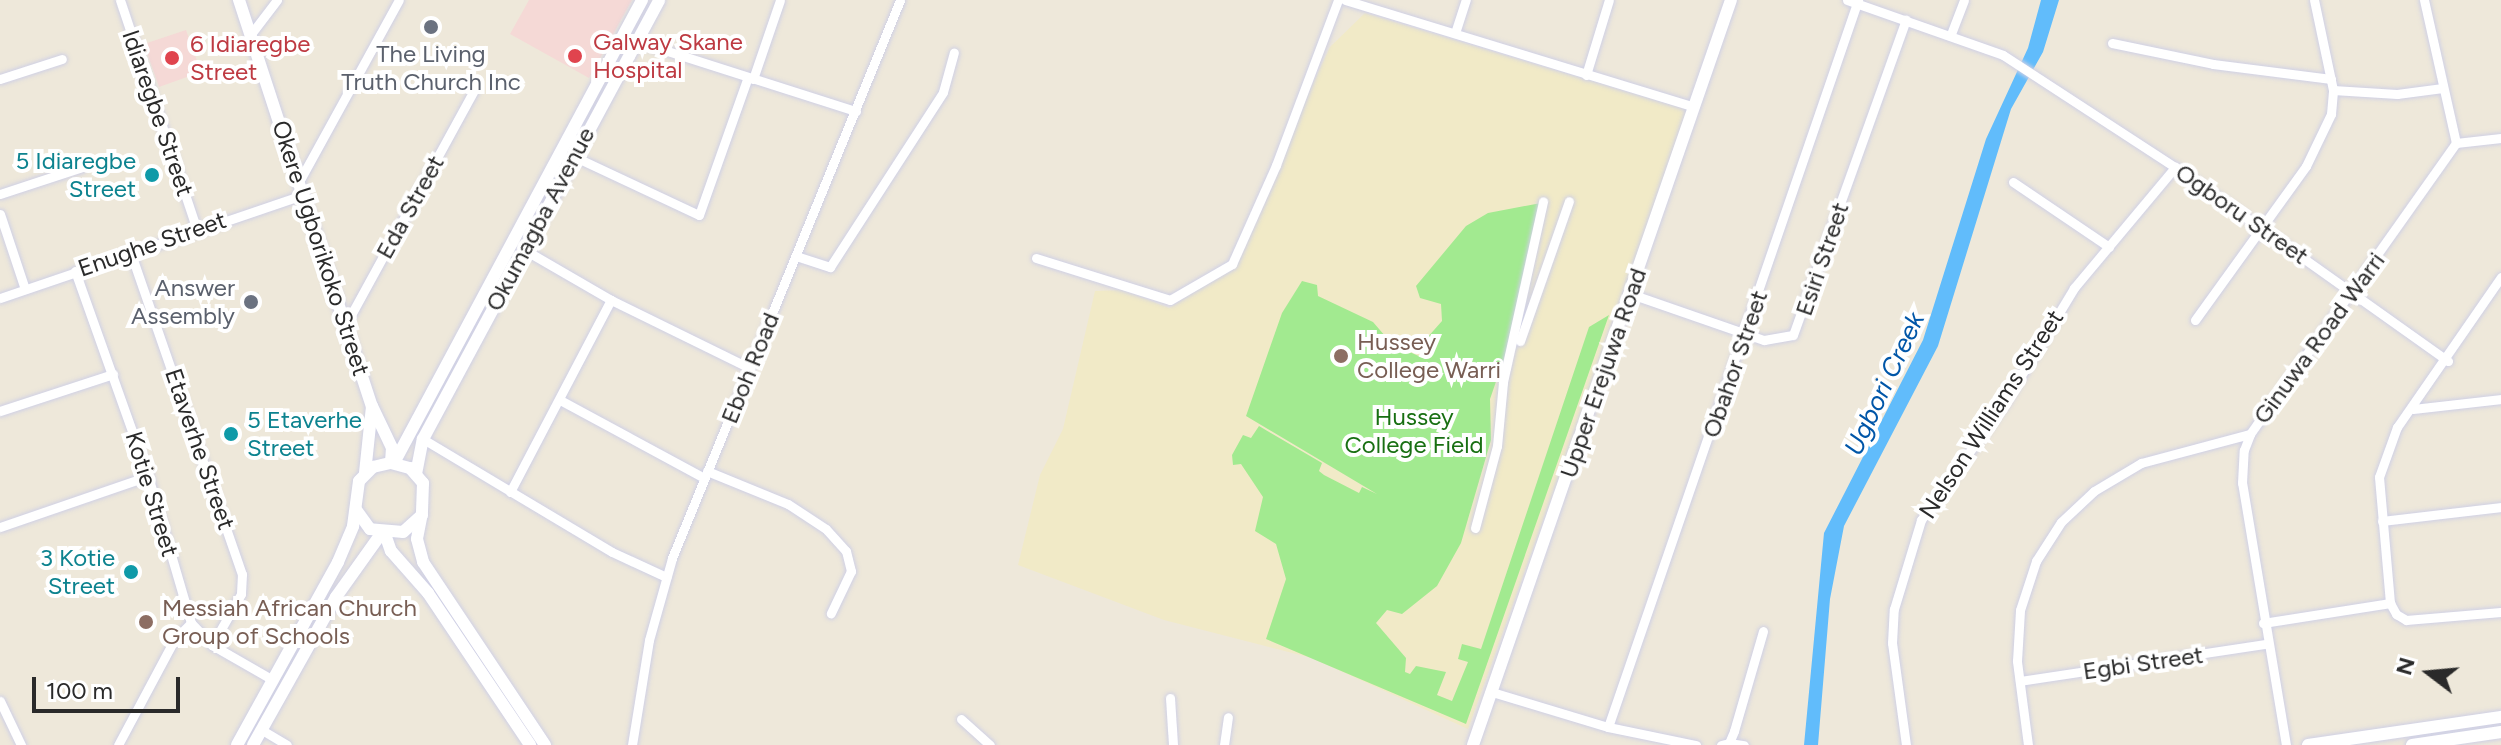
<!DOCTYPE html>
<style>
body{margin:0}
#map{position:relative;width:2501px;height:745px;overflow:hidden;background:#eee8da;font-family:Figtree,sans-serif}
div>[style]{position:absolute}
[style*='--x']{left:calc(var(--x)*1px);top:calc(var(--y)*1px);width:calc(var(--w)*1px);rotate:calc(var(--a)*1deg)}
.education>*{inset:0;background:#f1eac7}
.medical>*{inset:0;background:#f5d9d6}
.green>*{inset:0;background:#a2ea90}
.water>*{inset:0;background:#61bcfb}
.roads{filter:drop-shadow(0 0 2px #cfd0e5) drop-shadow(0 0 2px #cfd0e5)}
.street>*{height:9px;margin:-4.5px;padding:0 4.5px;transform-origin:4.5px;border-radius:4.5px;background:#fff}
.secondary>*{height:12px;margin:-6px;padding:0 6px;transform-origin:6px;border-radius:6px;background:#fff}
.dots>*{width:22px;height:22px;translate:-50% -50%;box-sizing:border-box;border:4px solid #fff;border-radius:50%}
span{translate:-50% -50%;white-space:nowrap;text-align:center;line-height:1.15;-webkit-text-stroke:8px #fff;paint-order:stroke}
.health-label{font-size:24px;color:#be3a42}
.left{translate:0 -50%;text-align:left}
.worship-label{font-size:24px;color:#5b616d}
.right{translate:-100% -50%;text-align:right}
.street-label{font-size:24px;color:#2a2a2a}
.culture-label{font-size:24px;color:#0d838f}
.education-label{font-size:24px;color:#785e54}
.park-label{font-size:24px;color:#186f12}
.water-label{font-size:26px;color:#0056a8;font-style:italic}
.north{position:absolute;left:2389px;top:633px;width:80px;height:80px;-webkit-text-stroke:6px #fff;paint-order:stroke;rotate:286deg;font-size:22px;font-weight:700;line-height:32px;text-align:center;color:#2a2a2a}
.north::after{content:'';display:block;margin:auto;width:28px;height:36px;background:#2a2a2a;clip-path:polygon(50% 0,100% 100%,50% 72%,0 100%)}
.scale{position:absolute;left:32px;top:677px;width:148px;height:36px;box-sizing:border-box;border:4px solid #2a2a2a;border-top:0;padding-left:10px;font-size:24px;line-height:28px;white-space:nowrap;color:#2a2a2a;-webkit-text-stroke:6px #fff;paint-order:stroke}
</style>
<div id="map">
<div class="education">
<i style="clip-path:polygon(1365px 13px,1691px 111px,1468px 729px,1312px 658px,1164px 620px,1018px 565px,1040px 475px,1063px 429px,1095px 291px,1123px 290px,1169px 308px,1224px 273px,1330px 47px)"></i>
</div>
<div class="medical">
<i style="clip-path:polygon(529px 0,632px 0,589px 78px,510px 34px)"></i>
<i style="clip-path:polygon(186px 30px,201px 72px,159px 87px,144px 44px)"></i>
</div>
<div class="green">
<i style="clip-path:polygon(1541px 203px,1513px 333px,1490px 399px,1491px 440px,1461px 543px,1437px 586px,1402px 614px,1387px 610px,1376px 623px,1406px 658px,1405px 672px,1410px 674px,1416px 666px,1446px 672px,1437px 695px,1452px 701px,1468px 662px,1458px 659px,1462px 644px,1481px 649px,1589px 327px,1609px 315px,1466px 724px,1266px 639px,1286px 579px,1276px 544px,1255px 531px,1263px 497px,1241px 464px,1233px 465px,1232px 455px,1243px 435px,1251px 438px,1259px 426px,1322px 463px,1319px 471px,1324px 475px,1359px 493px,1362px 487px,1377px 494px,1246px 416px,1282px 313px,1302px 281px,1317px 285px,1318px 296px,1373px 322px,1392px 344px,1423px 358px,1431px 354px,1426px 339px,1442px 321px,1441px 304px,1420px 298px,1416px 286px,1466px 226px,1488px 213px)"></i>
</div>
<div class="water">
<i style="clip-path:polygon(2041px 0,2059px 0,2043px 52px,2011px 109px,1938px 346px,1844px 526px,1830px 599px,1818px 745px,1804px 745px,1824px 533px,1923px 340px,1986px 139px,2028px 48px)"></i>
</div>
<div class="roads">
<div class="street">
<i style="--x:120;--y:0;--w:239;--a:71.5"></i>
<i style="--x:1345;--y:0;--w:365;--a:17"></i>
<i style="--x:1847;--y:0;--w:165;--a:19.4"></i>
<i style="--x:2003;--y:55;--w:205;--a:33.1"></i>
<i style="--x:2175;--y:167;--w:335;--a:35.4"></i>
<i style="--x:1455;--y:33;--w:35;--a:-72"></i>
<i style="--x:251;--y:34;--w:43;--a:-52.6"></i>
<i style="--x:1951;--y:34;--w:36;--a:-69"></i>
<i style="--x:636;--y:41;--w:231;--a:17.7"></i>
<i style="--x:2112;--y:43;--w:103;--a:11.7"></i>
<i style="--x:2213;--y:64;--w:119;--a:7.2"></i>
<i style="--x:1586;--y:75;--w:78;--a:-73"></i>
<i style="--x:0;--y:79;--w:65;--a:-17.9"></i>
<i style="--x:753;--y:79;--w:83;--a:-71.1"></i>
<i style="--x:2333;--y:90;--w:64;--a:3.6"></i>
<i style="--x:2397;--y:94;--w:46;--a:-7.4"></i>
<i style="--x:2456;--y:143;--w:45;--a:-6.3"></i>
<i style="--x:573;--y:156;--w:139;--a:25.1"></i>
<i style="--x:699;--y:215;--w:146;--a:-70.5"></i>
<i style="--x:301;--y:178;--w:203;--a:-61.2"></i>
<i style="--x:2013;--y:182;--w:116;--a:34.1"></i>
<i style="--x:0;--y:194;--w:86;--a:-18.2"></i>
<i style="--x:0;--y:214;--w:79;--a:71.6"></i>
<i style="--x:523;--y:249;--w:102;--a:30.1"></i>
<i style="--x:611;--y:300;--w:155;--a:26.1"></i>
<i style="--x:130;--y:251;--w:342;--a:70.9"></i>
<i style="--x:242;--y:574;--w:20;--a:93"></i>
<i style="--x:241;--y:594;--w:59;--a:119.6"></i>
<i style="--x:796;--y:256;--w:36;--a:18"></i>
<i style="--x:830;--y:267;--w:208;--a:-57.1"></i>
<i style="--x:943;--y:92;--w:41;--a:-74.6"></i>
<i style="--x:1036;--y:258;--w:140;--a:17.4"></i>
<i style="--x:1170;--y:300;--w:72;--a:-30.1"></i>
<i style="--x:1232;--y:264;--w:108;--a:-66"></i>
<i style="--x:1276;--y:165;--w:176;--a:-69.4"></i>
<i style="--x:75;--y:271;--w:218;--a:70.4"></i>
<i style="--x:148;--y:476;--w:153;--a:73.7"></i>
<i style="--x:191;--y:623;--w:30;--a:46"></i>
<i style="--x:212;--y:645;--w:70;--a:29.8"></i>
<i style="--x:2501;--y:277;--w:183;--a:124.7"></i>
<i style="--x:2397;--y:427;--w:53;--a:109.8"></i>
<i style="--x:2379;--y:477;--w:126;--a:85"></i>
<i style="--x:2390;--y:603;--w:13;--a:61"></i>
<i style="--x:2396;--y:614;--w:12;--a:31"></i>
<i style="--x:2406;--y:620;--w:95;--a:-4.8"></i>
<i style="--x:1631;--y:294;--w:141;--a:19.1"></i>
<i style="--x:1764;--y:340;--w:29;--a:-10"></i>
<i style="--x:1793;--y:335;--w:335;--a:-70.3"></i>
<i style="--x:0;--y:298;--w:322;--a:-18.8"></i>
<i style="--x:2195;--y:320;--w:190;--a:-54.2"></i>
<i style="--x:2306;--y:166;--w:58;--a:-64.3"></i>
<i style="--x:2331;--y:114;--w:24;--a:-85"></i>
<i style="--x:2333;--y:90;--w:92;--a:-101.9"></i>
<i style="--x:346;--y:324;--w:267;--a:-61.3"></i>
<i style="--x:1520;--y:341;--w:148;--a:-70.7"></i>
<i style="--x:560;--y:400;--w:164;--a:28.4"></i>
<i style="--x:2413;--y:409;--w:89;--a:-6.5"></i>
<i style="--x:0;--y:411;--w:119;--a:-18.1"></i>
<i style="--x:423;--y:439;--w:220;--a:30.9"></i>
<i style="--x:612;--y:552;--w:60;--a:24.8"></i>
<i style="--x:707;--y:471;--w:87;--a:22.2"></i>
<i style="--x:788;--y:504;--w:45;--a:33.3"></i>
<i style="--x:826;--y:529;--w:30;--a:48"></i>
<i style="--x:846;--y:551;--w:21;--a:76"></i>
<i style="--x:851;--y:571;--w:47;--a:115.5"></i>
<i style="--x:510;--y:492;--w:217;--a:-62.3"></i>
<i style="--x:2382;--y:521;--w:120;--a:-6.7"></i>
<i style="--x:0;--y:527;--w:157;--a:-19"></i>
<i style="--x:1475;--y:528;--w:85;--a:-75"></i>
<i style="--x:1497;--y:446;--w:64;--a:-84.6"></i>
<i style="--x:1503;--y:382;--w:185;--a:-77.5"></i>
<i style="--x:2263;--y:623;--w:129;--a:-8.9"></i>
<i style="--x:2020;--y:681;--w:249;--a:-8.6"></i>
<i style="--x:1492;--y:692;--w:121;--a:16.8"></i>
<i style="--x:1608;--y:727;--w:90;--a:11.6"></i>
<i style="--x:1170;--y:698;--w:47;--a:86.3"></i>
<i style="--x:0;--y:701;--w:49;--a:64.5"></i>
<i style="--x:961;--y:719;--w:39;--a:42"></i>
<i style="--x:1608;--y:727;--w:769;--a:-71.02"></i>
<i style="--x:262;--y:730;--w:29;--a:31"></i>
<i style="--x:1729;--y:743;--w:15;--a:8"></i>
<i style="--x:118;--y:745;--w:119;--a:-61.9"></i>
<i style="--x:174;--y:640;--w:24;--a:-45"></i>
<i style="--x:632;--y:745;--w:106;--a:-80.8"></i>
<i style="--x:649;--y:640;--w:85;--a:-74.3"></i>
<i style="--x:672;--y:558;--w:603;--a:-67.77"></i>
<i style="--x:1224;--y:745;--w:28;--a:-82"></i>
<i style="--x:1721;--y:745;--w:8;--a:-14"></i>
<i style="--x:1729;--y:743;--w:13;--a:-67"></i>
<i style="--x:1734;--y:731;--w:104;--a:-73.8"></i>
<i style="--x:1906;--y:745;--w:103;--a:-97.8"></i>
<i style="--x:1892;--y:643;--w:34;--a:-87"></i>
<i style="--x:1894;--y:609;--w:93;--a:-73.1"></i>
<i style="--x:1921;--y:520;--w:145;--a:-54.6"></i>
<i style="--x:2005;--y:402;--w:133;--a:-58.8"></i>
<i style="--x:2074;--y:288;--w:158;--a:-50.1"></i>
<i style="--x:2028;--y:745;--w:85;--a:-97.5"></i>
<i style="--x:2017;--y:661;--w:51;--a:-86.6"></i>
<i style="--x:2020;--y:610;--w:52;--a:-71.9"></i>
<i style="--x:2036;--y:561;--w:46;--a:-57.3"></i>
<i style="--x:2061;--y:522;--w:45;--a:-43.2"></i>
<i style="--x:2094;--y:491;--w:55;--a:-30.8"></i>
<i style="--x:2141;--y:463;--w:113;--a:-14.9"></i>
<i style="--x:2286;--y:745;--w:266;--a:-99.5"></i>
<i style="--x:2242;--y:483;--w:33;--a:-87"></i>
<i style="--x:2244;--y:450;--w:17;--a:-69"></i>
<i style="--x:2250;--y:434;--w:357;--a:-54.7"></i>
<i style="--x:2456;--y:143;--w:147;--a:-102.6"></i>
</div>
<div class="secondary">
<i style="--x:239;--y:0;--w:427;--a:71.9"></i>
<i style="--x:372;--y:406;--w:47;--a:64.5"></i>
<i style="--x:392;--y:448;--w:14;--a:94"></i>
<i style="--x:394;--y:463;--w:525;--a:-61.82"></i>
<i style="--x:365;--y:473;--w:67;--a:-84"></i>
<i style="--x:416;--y:474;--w:36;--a:-79"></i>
<i style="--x:423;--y:439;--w:498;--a:-61.7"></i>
<i style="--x:421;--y:518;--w:21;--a:101"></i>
<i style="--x:417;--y:539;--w:24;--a:75"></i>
<i style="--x:423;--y:562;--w:220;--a:56.3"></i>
<i style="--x:385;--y:534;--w:18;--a:71"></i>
<i style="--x:391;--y:551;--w:56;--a:48.6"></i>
<i style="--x:428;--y:593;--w:183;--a:56.1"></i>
<i style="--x:237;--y:745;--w:209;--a:-61.1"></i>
<i style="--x:338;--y:562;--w:39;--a:-67"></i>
<i style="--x:353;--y:526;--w:45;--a:-82.4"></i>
<i style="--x:359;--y:481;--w:20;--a:-45"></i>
<i style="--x:373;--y:467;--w:18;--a:-13"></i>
<i style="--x:391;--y:463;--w:20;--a:15"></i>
<i style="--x:410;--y:468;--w:20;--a:49"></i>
<i style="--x:423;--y:483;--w:32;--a:92"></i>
<i style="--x:422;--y:515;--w:25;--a:138"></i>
<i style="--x:403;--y:532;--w:33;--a:-175"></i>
<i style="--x:370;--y:529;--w:24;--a:-126"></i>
<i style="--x:253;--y:745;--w:170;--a:-60.7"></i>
<i style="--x:336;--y:597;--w:77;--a:-54.5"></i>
<i style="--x:1473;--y:745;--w:788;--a:-70.9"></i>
<i style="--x:2308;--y:745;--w:195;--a:-8.3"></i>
<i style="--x:2412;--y:745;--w:90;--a:-8.3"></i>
</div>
</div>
<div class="dots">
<i style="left:431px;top:27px;background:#6b7280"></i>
<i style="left:575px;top:56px;background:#e0444e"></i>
<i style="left:172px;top:58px;background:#e0444e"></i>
<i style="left:152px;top:175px;background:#0f9aa8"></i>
<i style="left:251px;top:302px;background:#6b7280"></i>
<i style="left:1341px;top:356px;background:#8d6e63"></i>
<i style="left:231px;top:434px;background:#0f9aa8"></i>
<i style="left:131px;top:572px;background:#0f9aa8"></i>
<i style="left:146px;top:622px;background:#8d6e63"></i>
</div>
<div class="health-label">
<span class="left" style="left:593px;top:56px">Galway Skane<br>Hospital</span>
<span class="left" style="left:190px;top:58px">6 Idiaregbe<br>Street</span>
</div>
<div class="worship-label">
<span style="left:431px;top:68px">The Living<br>Truth Church Inc</span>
<span class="right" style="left:235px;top:302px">Answer<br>Assembly</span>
</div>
<div class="street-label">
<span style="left:158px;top:113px;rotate:71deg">Idiaregbe Street</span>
<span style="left:410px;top:207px;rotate:-61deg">Eda Street</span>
<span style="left:2242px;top:214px;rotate:35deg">Ogboru Street</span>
<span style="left:540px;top:219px;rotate:-62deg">Okumagba Avenue</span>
<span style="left:152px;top:244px;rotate:-19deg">Enughe Street</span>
<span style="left:321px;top:248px;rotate:72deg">Okere Ugborikoko Street</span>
<span style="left:1822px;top:259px;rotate:-71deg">Esiri Street</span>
<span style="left:2319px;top:338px;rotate:-54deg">Ginuwa Road Warri</span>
<span style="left:1735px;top:364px;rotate:-71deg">Obahor Street</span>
<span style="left:750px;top:368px;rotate:-68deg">Eboh Road</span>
<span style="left:1603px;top:373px;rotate:-71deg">Upper Erejuwa Road</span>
<span style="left:1991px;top:414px;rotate:-57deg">Nelson Williams Street</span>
<span style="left:200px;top:449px;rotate:71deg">Etaverhe Street</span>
<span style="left:152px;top:494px;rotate:73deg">Kotie Street</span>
<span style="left:2143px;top:663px;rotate:-8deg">Egbi Street</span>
</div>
<div class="culture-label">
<span class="right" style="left:136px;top:175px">5 Idiaregbe<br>Street</span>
<span class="left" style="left:247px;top:434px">5 Etaverhe<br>Street</span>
<span class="right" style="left:115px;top:572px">3 Kotie<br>Street</span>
</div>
<div class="education-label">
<span class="left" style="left:1357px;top:356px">Hussey<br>College Warri</span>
<span class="left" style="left:162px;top:622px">Messiah African Church<br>Group of Schools</span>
</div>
<div class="park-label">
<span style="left:1414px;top:431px">Hussey<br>College Field</span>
</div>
<div class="water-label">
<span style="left:1885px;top:384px;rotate:-65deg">Ugbori Creek</span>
</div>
<div class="north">N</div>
<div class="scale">100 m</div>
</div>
